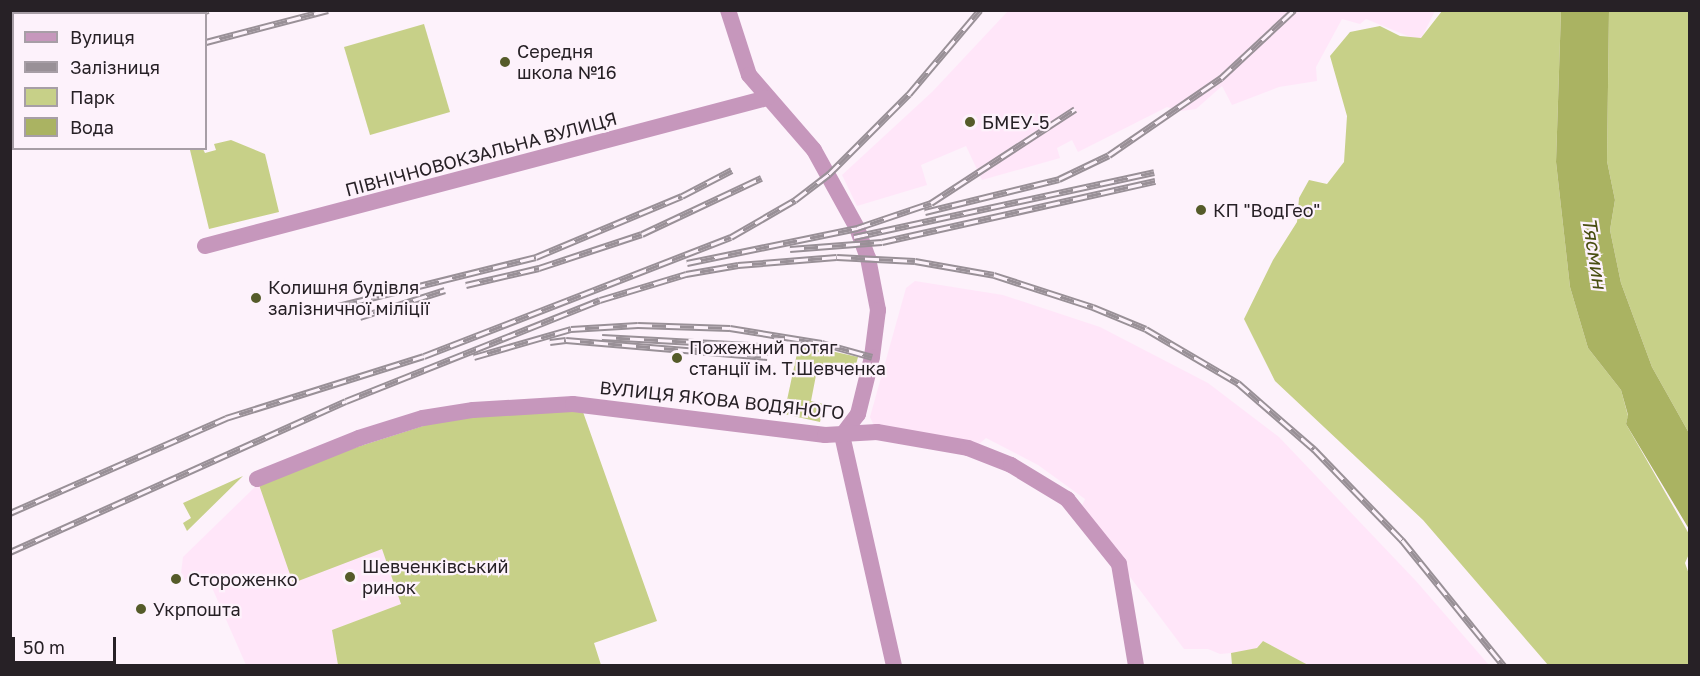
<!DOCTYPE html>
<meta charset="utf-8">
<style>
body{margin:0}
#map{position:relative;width:1700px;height:676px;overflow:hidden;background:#fdf2fb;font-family:"Golos Text",sans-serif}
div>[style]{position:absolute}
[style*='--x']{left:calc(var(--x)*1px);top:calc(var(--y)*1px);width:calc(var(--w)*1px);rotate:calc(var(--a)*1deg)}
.built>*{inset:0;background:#ffe6f9}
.green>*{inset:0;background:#c7d088}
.water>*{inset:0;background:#aab362}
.minor>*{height:16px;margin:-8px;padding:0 8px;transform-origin:8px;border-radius:8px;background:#c697bc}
.rail>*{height:7px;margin-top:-3.5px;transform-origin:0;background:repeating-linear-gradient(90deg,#fdf2fb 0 14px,#999097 0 28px);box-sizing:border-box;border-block:2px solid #999097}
.dots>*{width:16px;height:16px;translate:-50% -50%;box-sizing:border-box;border:3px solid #fdf2fb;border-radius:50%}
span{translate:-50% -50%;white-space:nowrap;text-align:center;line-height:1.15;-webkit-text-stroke:4.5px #fdf2fb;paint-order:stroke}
.poi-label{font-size:18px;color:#272126}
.left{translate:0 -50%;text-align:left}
.street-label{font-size:18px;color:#272126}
.water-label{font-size:20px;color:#494e11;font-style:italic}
.frame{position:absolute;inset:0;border:12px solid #272126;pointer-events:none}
.legend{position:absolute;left:12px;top:12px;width:195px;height:138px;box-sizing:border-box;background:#fdf2fb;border:2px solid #a79ea6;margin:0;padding:8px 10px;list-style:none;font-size:18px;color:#272126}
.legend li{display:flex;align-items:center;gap:12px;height:30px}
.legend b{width:30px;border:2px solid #a79ea6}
.scale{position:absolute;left:12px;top:637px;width:104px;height:27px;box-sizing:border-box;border:3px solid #272126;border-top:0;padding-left:8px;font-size:18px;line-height:21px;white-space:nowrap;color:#272126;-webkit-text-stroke:4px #fdf2fb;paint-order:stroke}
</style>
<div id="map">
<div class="built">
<i style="clip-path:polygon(10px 11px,11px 10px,156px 11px,14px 14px,11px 47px)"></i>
<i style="clip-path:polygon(1008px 11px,1435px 11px,1420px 41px,1366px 19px,1360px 24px,1342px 19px,1316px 67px,1317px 81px,1279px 87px,1232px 105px,1222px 86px,1196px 109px,1181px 111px,1167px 107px,1078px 152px,1072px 140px,1057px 148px,1060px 158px,982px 180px,966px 146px,921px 165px,927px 185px,857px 206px,842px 175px,932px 92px)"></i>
<i style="clip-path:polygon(915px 281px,1003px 295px,1100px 327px,1208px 383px,1279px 437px,1416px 581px,1489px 665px,1308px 665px,1263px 641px,1257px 648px,1242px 652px,1220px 654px,1208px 649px,1184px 649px,1080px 510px,1085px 499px,1038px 465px,986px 438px,978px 445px,874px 426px,870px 417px,906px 288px)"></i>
<i style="clip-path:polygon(258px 484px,382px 549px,401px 604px,332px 630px,338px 665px,246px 665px,206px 574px,180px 581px,183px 557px)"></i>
</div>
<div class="green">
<i style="clip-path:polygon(1442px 11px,1561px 11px,1556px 162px,1570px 287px,1588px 348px,1621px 390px,1628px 416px,1626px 424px,1689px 534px,1689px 554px,1685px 563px,1690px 577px,1689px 665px,1548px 665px,1423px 520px,1275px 381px,1244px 319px,1273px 260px,1297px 222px,1299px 198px,1309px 180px,1327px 184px,1344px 162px,1347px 116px,1330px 56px,1350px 32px,1380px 26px,1400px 36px,1421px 38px)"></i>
<i style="clip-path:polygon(1609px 11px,1689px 11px,1689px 433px,1652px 367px,1621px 283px,1610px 230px,1615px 200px,1607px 161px)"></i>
<i style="clip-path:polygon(424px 24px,450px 112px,370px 135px,344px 47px)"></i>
<i style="clip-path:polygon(231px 140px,265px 154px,279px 212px,209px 229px,190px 150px,203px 149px,205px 153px,216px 150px,214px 144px)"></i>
<i style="clip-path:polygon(799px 344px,858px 357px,854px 372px,818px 365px,811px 401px,824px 404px,820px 422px,784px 414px)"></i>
<i style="clip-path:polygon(473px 410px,583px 412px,657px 621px,594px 643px,601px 665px,338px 665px,332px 630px,401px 604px,382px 549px,293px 583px,257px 479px)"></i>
<i style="clip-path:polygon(243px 476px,187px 531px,183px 523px,191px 518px,183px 503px)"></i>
<i style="clip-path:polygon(1263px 641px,1308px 665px,1232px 665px,1231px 653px,1257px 648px)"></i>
</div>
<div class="water">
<i style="clip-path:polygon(1561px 11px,1609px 11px,1607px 161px,1615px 200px,1610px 230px,1621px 283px,1652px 367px,1689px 433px,1689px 529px,1626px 424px,1628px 415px,1621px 390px,1588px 348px,1570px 287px,1556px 162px)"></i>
</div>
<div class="minor">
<i style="--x:728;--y:10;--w:68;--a:72.1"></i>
<i style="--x:749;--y:75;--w:99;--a:49.1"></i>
<i style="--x:814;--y:150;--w:89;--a:61.1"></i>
<i style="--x:857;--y:228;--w:32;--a:70"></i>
<i style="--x:868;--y:258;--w:53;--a:79.1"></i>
<i style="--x:878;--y:310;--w:47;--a:97.3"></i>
<i style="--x:872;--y:357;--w:59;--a:103.8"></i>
<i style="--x:858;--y:414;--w:26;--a:127"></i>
<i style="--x:842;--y:435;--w:237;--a:77.3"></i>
<i style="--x:205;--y:246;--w:581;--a:-14.75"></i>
<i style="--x:257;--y:479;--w:110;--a:-21.9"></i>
<i style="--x:359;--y:438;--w:67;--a:-17.4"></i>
<i style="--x:423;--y:418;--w:51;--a:-9.1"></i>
<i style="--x:473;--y:410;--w:100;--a:-3.4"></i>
<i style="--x:573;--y:404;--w:254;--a:7"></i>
<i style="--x:825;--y:435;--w:52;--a:-3.3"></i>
<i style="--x:877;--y:432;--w:92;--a:10"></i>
<i style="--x:968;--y:448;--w:46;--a:21.6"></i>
<i style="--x:1011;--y:465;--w:66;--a:31.3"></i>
<i style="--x:1067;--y:499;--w:83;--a:51.3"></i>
<i style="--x:1119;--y:564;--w:103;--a:80.5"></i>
</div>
<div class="rail">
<i style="--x:196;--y:14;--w:13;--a:-18"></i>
<i style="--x:206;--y:42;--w:126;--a:-14.7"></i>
<i style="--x:10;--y:61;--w:4;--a:-14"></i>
<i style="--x:10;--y:92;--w:4;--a:-14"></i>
<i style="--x:925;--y:212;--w:138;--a:-13.8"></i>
<i style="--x:1059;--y:179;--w:55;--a:-25.6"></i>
<i style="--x:1109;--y:155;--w:136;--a:-34.5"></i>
<i style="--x:1221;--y:78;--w:100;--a:-43"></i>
<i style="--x:854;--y:237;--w:307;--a:-12.2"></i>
<i style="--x:790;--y:249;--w:92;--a:-4.4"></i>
<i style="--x:882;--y:242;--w:280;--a:-12.6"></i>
<i style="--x:687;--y:263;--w:174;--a:-11.6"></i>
<i style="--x:857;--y:228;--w:78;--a:-18.7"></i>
<i style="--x:931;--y:203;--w:172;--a:-33.1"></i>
<i style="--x:466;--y:285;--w:75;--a:-13.1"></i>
<i style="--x:539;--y:268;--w:108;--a:-18.3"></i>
<i style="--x:642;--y:234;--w:132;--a:-25.2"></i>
<i style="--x:330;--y:308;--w:212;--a:-13.9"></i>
<i style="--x:536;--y:257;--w:158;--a:-22.7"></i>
<i style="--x:682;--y:196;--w:56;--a:-27.5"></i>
<i style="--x:360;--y:317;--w:89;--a:-17.6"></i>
<i style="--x:602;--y:337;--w:165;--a:3.1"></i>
<i style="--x:550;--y:342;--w:16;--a:-7"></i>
<i style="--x:566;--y:340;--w:202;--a:4.8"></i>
<i style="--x:474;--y:357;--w:101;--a:-16.1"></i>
<i style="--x:571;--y:329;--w:67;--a:-3.4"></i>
<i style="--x:638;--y:325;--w:92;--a:1.9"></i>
<i style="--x:730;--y:328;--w:93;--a:9.3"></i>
<i style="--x:822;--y:343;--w:52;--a:15.6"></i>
<i style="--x:10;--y:513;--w:236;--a:-23.7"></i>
<i style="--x:226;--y:418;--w:207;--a:-17.4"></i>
<i style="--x:424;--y:356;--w:329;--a:-21.2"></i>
<i style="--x:731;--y:237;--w:74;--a:-30"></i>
<i style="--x:795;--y:200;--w:43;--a:-37.4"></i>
<i style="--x:829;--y:174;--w:113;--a:-45"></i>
<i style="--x:909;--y:94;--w:110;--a:-49.8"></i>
<i style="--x:10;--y:552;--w:368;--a:-24.2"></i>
<i style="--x:346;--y:401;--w:273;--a:-21.7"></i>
<i style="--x:600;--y:300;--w:90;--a:-16.8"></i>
<i style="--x:686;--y:274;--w:53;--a:-9.8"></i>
<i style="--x:738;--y:265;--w:99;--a:-4.6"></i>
<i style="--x:837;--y:257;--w:78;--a:2.9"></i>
<i style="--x:915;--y:261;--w:80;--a:10"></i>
<i style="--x:994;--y:275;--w:104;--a:17.9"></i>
<i style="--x:1093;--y:307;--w:57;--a:22.5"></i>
<i style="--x:1146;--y:329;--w:107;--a:30.4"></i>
<i style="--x:1238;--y:383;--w:101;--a:41"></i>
<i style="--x:1314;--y:449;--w:127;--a:46"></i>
<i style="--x:1402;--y:540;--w:162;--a:51"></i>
</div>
<div class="dots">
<i style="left:505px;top:62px;background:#555b29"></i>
<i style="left:970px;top:122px;background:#555b29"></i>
<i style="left:1201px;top:210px;background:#555b29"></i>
<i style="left:256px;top:298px;background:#555b29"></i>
<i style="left:677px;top:358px;background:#555b29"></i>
<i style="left:350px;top:577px;background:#555b29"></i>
<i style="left:176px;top:579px;background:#555b29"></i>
<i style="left:141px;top:609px;background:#555b29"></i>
</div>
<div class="poi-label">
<span class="left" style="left:517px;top:62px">Середня<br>школа №16</span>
<span class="left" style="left:982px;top:122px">БМЕУ-5</span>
<span class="left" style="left:1213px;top:210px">КП "ВодГео"</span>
<span class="left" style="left:268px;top:298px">Колишня будівля<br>залізничної міліції</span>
<span class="left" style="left:689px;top:358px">Пожежний потяг<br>станції ім. Т.Шевченка</span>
<span class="left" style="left:362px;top:577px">Шевченківський<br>ринок</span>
<span class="left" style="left:188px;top:579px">Стороженко</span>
<span class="left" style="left:153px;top:609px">Укрпошта</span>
</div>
<div class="street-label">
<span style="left:481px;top:154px;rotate:-15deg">ПІВНІЧНОВОКЗАЛЬНА ВУЛИЦЯ</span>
<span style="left:722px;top:400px;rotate:6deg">ВУЛИЦЯ ЯКОВА ВОДЯНОГО</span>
</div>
<div class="water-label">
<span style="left:1595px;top:253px;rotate:81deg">Тясмин</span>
</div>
<div class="frame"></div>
<ul class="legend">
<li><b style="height:8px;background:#c697bc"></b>Вулиця</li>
<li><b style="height:8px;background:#999097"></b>Залізниця</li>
<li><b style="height:16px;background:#c7d088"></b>Парк</li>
<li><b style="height:16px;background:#aab362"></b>Вода</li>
</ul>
<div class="scale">50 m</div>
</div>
